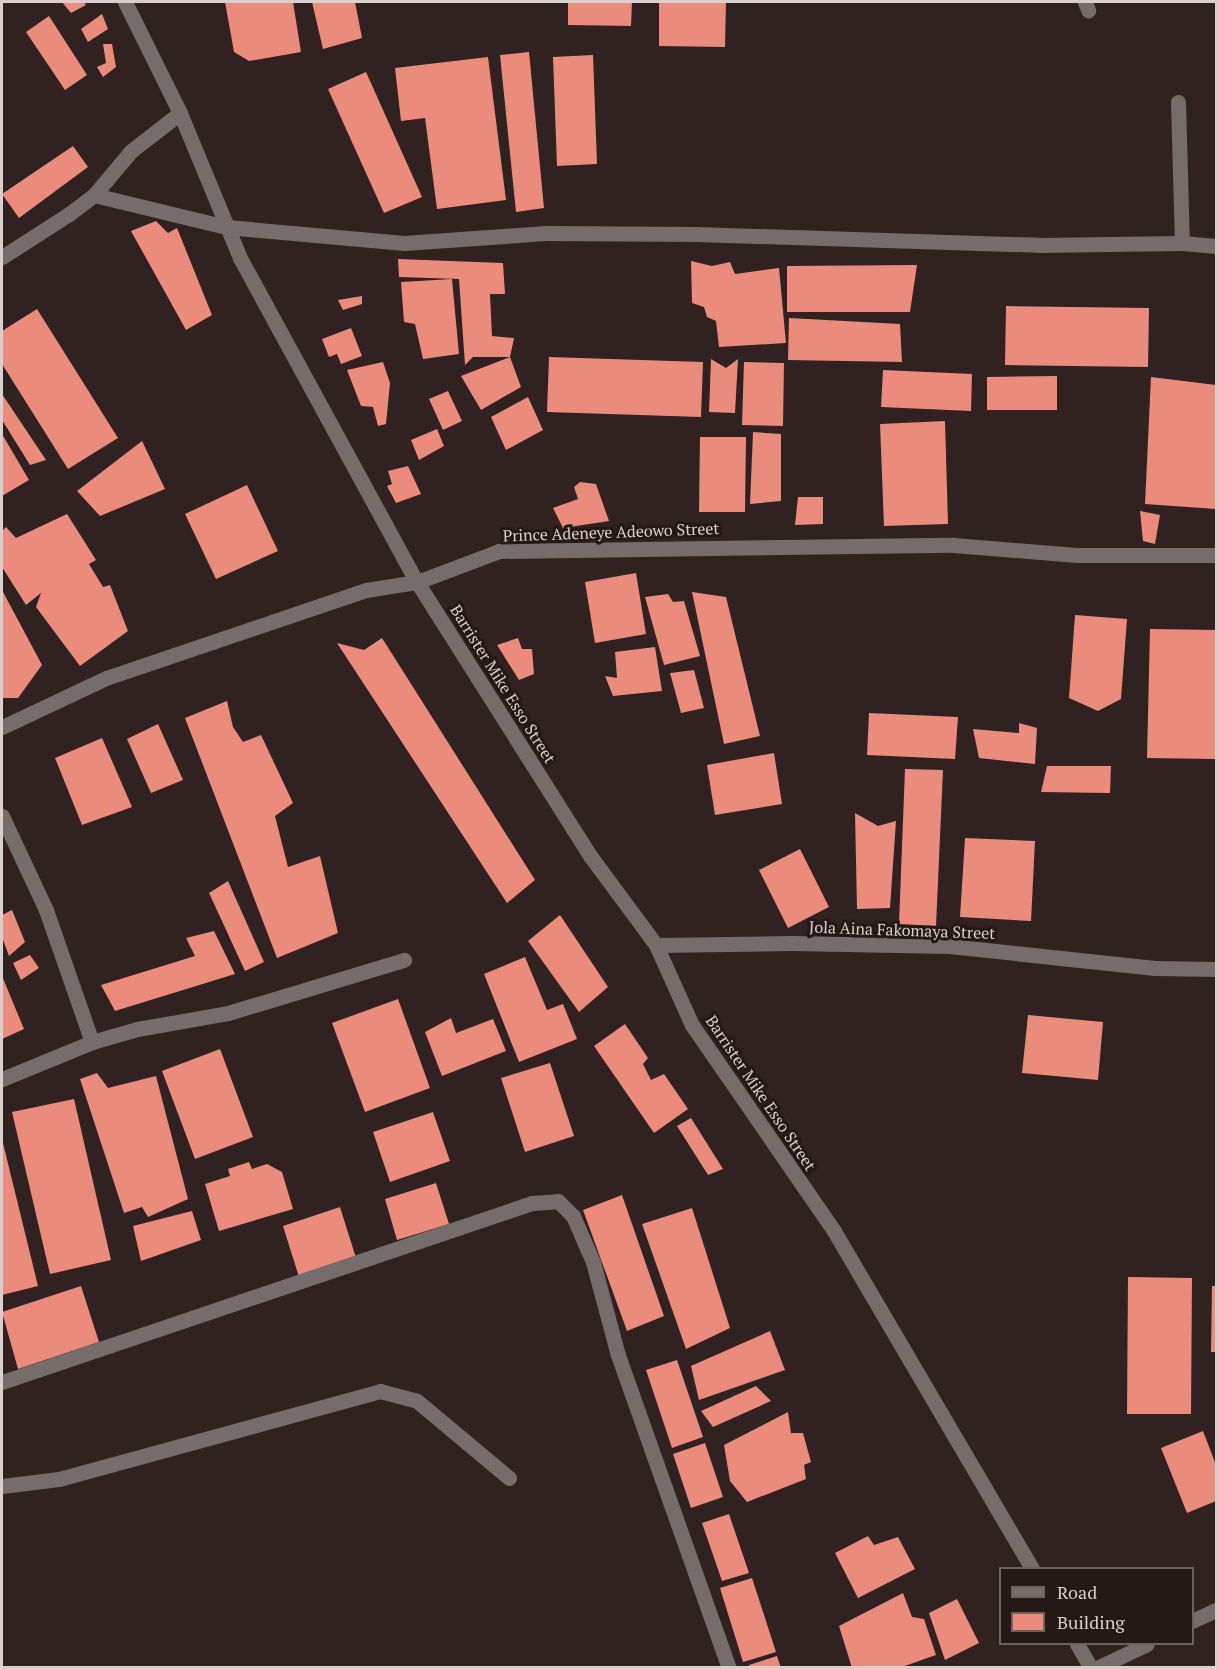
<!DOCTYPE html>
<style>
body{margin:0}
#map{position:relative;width:1218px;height:1669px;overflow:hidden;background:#2f2220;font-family:"PT Serif",serif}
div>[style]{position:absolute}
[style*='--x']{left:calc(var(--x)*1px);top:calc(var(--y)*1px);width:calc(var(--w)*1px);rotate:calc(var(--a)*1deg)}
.building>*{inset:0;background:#eb8b7b}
.minor>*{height:15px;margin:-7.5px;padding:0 7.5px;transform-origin:7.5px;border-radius:7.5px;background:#746d6c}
span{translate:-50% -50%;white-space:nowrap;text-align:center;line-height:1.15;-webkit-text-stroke:6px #251917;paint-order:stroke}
.street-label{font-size:16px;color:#d9d0ce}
.frame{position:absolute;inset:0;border:3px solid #d9d0ce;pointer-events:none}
.legend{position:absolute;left:999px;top:1567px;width:195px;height:78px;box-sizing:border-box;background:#251917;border:2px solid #6d6260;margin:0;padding:8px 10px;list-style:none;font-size:18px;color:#d9d0ce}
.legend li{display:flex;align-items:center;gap:12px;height:30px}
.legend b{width:30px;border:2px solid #6d6260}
</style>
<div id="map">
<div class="building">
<i style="clip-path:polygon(62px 2px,84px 2px,86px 5px,71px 13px)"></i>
<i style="clip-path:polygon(225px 2px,293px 2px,301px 52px,249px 61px,234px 52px)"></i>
<i style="clip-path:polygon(312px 2px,355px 2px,362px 38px,323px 49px)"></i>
<i style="clip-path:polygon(568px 2px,632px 2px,631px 26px,568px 25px)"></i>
<i style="clip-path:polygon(659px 2px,726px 2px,725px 47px,659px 46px)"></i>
<i style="clip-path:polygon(102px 14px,108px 29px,88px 42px,81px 29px)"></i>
<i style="clip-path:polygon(49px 16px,87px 75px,65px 90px,26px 32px)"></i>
<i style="clip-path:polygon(103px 44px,112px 44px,116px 67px,103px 77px,97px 67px,106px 63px)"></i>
<i style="clip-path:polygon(529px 52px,544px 208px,516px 212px,500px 55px)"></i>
<i style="clip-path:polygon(593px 55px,597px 164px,557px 166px,553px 57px)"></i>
<i style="clip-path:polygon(488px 57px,506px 200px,437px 209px,425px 118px,401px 121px,395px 68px)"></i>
<i style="clip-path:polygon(366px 72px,422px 197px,384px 213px,328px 89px)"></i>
<i style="clip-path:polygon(73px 146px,88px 167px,19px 218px,2px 194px)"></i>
<i style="clip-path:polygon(156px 221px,168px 233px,177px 228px,212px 315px,186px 330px,131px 231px)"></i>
<i style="clip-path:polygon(398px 259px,503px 263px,505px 294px,490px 294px,492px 336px,514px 338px,510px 357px,521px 387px,481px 410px,461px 376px,510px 357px,473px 357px,465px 365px,459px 279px,399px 277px)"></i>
<i style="clip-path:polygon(691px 261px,712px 266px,730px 262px,735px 274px,779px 268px,786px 343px,719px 347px,716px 321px,707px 317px,704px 307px,692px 303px)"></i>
<i style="clip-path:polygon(917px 265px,910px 312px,787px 312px,787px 266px)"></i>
<i style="clip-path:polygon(452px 279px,459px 354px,423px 359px,415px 324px,404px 322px,401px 282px)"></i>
<i style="clip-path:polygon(362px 296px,362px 304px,343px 310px,338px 300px)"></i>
<i style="clip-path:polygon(1006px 306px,1149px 308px,1148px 367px,1005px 365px)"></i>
<i style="clip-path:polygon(37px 309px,118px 438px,68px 469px,2px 364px,2px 331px)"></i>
<i style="clip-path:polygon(789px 318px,900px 324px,902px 362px,788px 360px)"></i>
<i style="clip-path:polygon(351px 328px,362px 356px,341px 364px,337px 354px,329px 357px,322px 339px)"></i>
<i style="clip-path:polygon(549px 357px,703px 362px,701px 417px,547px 412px)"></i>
<i style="clip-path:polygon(711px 359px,726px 368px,738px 359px,735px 413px,709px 412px)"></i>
<i style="clip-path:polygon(383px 362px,390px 383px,386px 424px,378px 426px,373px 407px,361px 406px,347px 370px)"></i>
<i style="clip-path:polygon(744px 362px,784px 363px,783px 426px,742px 425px)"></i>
<i style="clip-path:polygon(883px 370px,972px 374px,971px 411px,881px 407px)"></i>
<i style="clip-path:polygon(1057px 376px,1057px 410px,987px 410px,987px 377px)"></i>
<i style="clip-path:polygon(1151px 377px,1216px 385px,1216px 509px,1145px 504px)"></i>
<i style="clip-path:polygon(448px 391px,462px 421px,443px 430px,429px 399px)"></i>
<i style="clip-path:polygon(2px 394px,46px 460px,30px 465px,2px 420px)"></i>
<i style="clip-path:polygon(528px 397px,543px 430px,506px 450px,491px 417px)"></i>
<i style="clip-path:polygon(945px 421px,948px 524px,884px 526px,880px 424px)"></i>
<i style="clip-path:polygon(437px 429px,444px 446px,419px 460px,411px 440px)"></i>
<i style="clip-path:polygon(753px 432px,781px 434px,781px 501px,750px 504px)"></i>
<i style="clip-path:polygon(2px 434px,29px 480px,2px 496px)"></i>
<i style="clip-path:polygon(700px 437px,746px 437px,745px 512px,699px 512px)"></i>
<i style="clip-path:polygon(142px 441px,165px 489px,100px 516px,77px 491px)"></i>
<i style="clip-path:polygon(408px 466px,421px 494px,396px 503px,387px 486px,392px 484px,388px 471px)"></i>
<i style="clip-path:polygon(580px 482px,596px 484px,609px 521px,563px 528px,553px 508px,578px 499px,574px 487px)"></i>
<i style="clip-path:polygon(247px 485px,278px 551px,216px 579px,185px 514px)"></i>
<i style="clip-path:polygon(798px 497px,823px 497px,823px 524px,795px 525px)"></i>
<i style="clip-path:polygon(1140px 511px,1160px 515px,1155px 544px,1143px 541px)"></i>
<i style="clip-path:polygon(67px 514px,96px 560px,89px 564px,103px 587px,110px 585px,128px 631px,80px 666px,36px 607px,41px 593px,26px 605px,2px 567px,2px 531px,6px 527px,16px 538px)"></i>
<i style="clip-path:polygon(636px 573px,646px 634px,595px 643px,585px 582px)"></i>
<i style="clip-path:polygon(2px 590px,42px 665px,18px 698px,2px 698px)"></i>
<i style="clip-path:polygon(692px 592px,726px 597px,760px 736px,724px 744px)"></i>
<i style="clip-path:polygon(668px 594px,673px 602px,684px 601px,700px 656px,664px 665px,645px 597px)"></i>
<i style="clip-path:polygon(1075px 615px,1127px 619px,1121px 699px,1098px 711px,1069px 698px)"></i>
<i style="clip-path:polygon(1150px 629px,1216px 630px,1216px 759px,1147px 758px)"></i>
<i style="clip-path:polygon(382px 638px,535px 880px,507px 903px,337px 643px,364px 650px)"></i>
<i style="clip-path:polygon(518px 638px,522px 649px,532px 649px,534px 674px,519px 680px,497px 645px)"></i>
<i style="clip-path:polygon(655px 647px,662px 691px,613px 696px,605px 676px,617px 678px,615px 652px)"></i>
<i style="clip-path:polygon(694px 670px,704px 708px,681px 713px,670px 673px)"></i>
<i style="clip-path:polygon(227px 701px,233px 727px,243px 742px,261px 735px,293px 803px,275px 816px,288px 867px,320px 856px,338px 933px,277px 958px,185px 718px)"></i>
<i style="clip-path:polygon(869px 713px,958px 717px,955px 759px,867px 755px)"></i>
<i style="clip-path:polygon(1019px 723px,1037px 728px,1035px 764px,979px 758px,973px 729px,1019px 733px)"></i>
<i style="clip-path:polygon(158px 724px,183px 780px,151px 793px,127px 739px)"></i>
<i style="clip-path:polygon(102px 738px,132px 807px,82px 825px,55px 758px)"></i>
<i style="clip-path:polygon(774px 753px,782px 804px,715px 815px,707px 765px)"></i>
<i style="clip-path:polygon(1047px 766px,1111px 766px,1110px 793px,1041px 792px)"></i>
<i style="clip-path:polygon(905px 769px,943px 770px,936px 926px,899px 924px)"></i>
<i style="clip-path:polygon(855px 813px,878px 826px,896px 821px,890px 908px,857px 909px)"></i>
<i style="clip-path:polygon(965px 838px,1035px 841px,1031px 921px,960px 917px)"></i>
<i style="clip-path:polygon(800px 849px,829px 907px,788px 928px,759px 870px)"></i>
<i style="clip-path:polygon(228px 881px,264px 962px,245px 971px,209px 893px)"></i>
<i style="clip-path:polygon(12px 910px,25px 942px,9px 956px,2px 937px,2px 915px)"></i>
<i style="clip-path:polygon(560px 915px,608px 987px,579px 1012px,528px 941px)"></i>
<i style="clip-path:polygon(214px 931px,235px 974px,115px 1011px,101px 985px,195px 956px,186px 938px)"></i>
<i style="clip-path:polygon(30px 955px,39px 968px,21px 980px,13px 963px)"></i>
<i style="clip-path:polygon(525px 957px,547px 1010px,563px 1004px,577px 1039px,519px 1062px,484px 974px)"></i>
<i style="clip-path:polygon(2px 976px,24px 1029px,2px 1039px)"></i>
<i style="clip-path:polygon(398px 999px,430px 1088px,365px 1112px,332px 1023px)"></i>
<i style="clip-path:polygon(1028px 1015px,1103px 1022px,1098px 1080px,1022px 1073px)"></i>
<i style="clip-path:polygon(451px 1018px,456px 1033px,493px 1019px,506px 1051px,442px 1076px,425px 1032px)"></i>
<i style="clip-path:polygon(625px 1024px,648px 1058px,643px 1064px,651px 1080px,664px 1074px,688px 1109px,654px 1133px,594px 1046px)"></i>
<i style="clip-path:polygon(220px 1049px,253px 1137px,195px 1159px,162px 1071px)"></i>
<i style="clip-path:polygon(550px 1063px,574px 1136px,525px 1152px,501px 1078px)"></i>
<i style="clip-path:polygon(97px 1073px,108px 1088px,156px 1076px,188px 1199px,148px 1217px,142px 1207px,124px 1213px,80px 1079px)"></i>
<i style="clip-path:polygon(74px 1099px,111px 1260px,50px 1274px,12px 1112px)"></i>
<i style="clip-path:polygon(433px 1112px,450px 1161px,390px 1182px,373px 1132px)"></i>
<i style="clip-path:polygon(691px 1118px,723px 1169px,708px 1175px,677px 1126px)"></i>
<i style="clip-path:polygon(2px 1139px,38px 1286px,2px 1295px)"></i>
<i style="clip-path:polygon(249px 1162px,252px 1169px,267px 1164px,282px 1172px,293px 1209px,219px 1231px,205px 1184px,230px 1176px,228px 1169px)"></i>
<i style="clip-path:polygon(436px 1183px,449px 1224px,397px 1240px,385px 1199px)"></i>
<i style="clip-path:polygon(622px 1195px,664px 1316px,627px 1331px,583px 1210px)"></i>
<i style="clip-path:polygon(340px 1207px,356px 1258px,299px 1277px,283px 1226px)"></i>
<i style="clip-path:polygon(692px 1208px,730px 1328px,686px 1349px,642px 1224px)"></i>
<i style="clip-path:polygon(192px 1211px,201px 1240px,141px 1261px,133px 1226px)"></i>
<i style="clip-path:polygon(1128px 1277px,1192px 1278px,1191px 1414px,1127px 1414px)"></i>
<i style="clip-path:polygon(81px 1286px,99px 1342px,18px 1369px,2px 1312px)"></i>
<i style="clip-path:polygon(1212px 1286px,1216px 1286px,1216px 1352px,1211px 1352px)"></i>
<i style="clip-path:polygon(770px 1331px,785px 1370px,699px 1400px,691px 1366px)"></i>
<i style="clip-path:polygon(677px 1360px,703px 1437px,672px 1448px,646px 1370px)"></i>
<i style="clip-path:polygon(756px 1386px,771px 1401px,713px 1427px,701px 1411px)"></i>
<i style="clip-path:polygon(788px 1412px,791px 1433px,803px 1433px,811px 1462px,804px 1465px,806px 1479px,747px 1502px,730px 1481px,724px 1445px)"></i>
<i style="clip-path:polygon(1203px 1431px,1216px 1465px,1216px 1501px,1187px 1513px,1161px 1448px)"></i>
<i style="clip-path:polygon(705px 1443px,723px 1497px,691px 1508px,673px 1454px)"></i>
<i style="clip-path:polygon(729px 1514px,749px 1573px,722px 1581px,702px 1523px)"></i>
<i style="clip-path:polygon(868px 1536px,874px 1545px,898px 1537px,915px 1569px,858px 1598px,835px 1553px)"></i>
<i style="clip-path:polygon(752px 1578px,776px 1652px,743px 1662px,720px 1588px)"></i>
<i style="clip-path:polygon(903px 1593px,912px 1617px,924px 1619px,936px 1655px,899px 1668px,852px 1668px,839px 1626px)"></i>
<i style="clip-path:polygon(957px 1599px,979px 1643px,945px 1660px,929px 1613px)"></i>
<i style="clip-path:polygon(777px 1656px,781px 1668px,750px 1668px,749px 1665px)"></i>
</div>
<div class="minor">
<i style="--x:125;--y:2;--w:124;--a:63.6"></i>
<i style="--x:180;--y:113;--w:157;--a:67.5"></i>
<i style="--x:240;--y:258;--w:369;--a:61.4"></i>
<i style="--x:417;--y:582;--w:325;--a:57.7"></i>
<i style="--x:591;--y:857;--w:109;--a:53.5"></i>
<i style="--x:656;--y:945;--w:88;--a:65.8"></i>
<i style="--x:692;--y:1025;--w:250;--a:55.4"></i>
<i style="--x:834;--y:1231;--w:391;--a:59.6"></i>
<i style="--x:1085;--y:2;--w:9;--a:69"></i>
<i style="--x:1178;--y:102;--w:141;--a:88.4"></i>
<i style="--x:94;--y:195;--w:136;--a:13.6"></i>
<i style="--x:226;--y:227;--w:179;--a:5.1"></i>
<i style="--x:404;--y:243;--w:142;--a:-4"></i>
<i style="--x:546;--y:233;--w:149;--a:0.4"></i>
<i style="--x:695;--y:234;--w:344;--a:1.8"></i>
<i style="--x:1039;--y:245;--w:143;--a:-0.8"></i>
<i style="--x:1182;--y:243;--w:34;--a:5"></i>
<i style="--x:2;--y:257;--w:80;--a:-32.7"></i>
<i style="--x:69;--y:214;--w:31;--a:-37"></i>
<i style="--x:94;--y:195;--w:57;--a:-49.9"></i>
<i style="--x:131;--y:151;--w:62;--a:-37.8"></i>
<i style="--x:2;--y:727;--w:115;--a:-25.2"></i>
<i style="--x:106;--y:678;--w:274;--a:-18.7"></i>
<i style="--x:366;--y:590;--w:52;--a:-8.9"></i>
<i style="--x:417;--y:582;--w:88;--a:-20.7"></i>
<i style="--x:499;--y:551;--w:454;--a:-0.8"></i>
<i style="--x:953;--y:545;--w:124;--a:4.6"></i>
<i style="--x:1077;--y:555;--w:139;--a:0"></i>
<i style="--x:2;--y:816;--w:104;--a:64.9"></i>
<i style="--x:46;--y:910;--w:140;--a:70.8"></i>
<i style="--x:656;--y:945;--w:136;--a:-0.8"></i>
<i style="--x:792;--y:943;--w:157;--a:1.1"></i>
<i style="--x:949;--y:946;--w:207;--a:6.1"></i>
<i style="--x:1155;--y:968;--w:61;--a:0.9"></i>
<i style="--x:2;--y:1079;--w:97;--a:-22.3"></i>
<i style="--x:92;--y:1042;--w:47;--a:-16.1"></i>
<i style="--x:137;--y:1029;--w:92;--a:-10"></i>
<i style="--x:228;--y:1013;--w:184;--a:-16.8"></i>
<i style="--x:2;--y:1382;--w:559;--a:-18.66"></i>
<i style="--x:532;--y:1203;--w:26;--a:-4"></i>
<i style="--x:558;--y:1201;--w:21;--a:45"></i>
<i style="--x:573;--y:1216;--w:50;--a:66.5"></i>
<i style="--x:593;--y:1262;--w:96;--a:75"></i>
<i style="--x:618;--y:1355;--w:332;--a:70.5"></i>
<i style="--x:2;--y:1486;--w:57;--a:-7"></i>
<i style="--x:59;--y:1479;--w:333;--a:-15.3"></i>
<i style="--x:380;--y:1391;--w:38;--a:15"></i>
<i style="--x:417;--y:1401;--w:120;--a:39.9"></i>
<i style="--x:1192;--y:1621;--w:26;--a:-25"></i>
<i style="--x:1077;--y:1644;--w:28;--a:60"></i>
<i style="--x:1097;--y:1668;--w:55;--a:-25.6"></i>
</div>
<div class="street-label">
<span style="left:611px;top:532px;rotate:-2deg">Prince Adeneye Adeowo Street</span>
<span style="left:503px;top:684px;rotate:58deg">Barrister Mike Esso Street</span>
<span style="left:902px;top:930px;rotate:2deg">Jola Aina Fakomaya Street</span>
<span style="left:761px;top:1093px;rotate:56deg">Barrister Mike Esso Street</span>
</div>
<div class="frame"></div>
<ul class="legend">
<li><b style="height:8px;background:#746d6c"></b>Road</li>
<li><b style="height:16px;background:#eb8b7b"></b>Building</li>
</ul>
</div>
